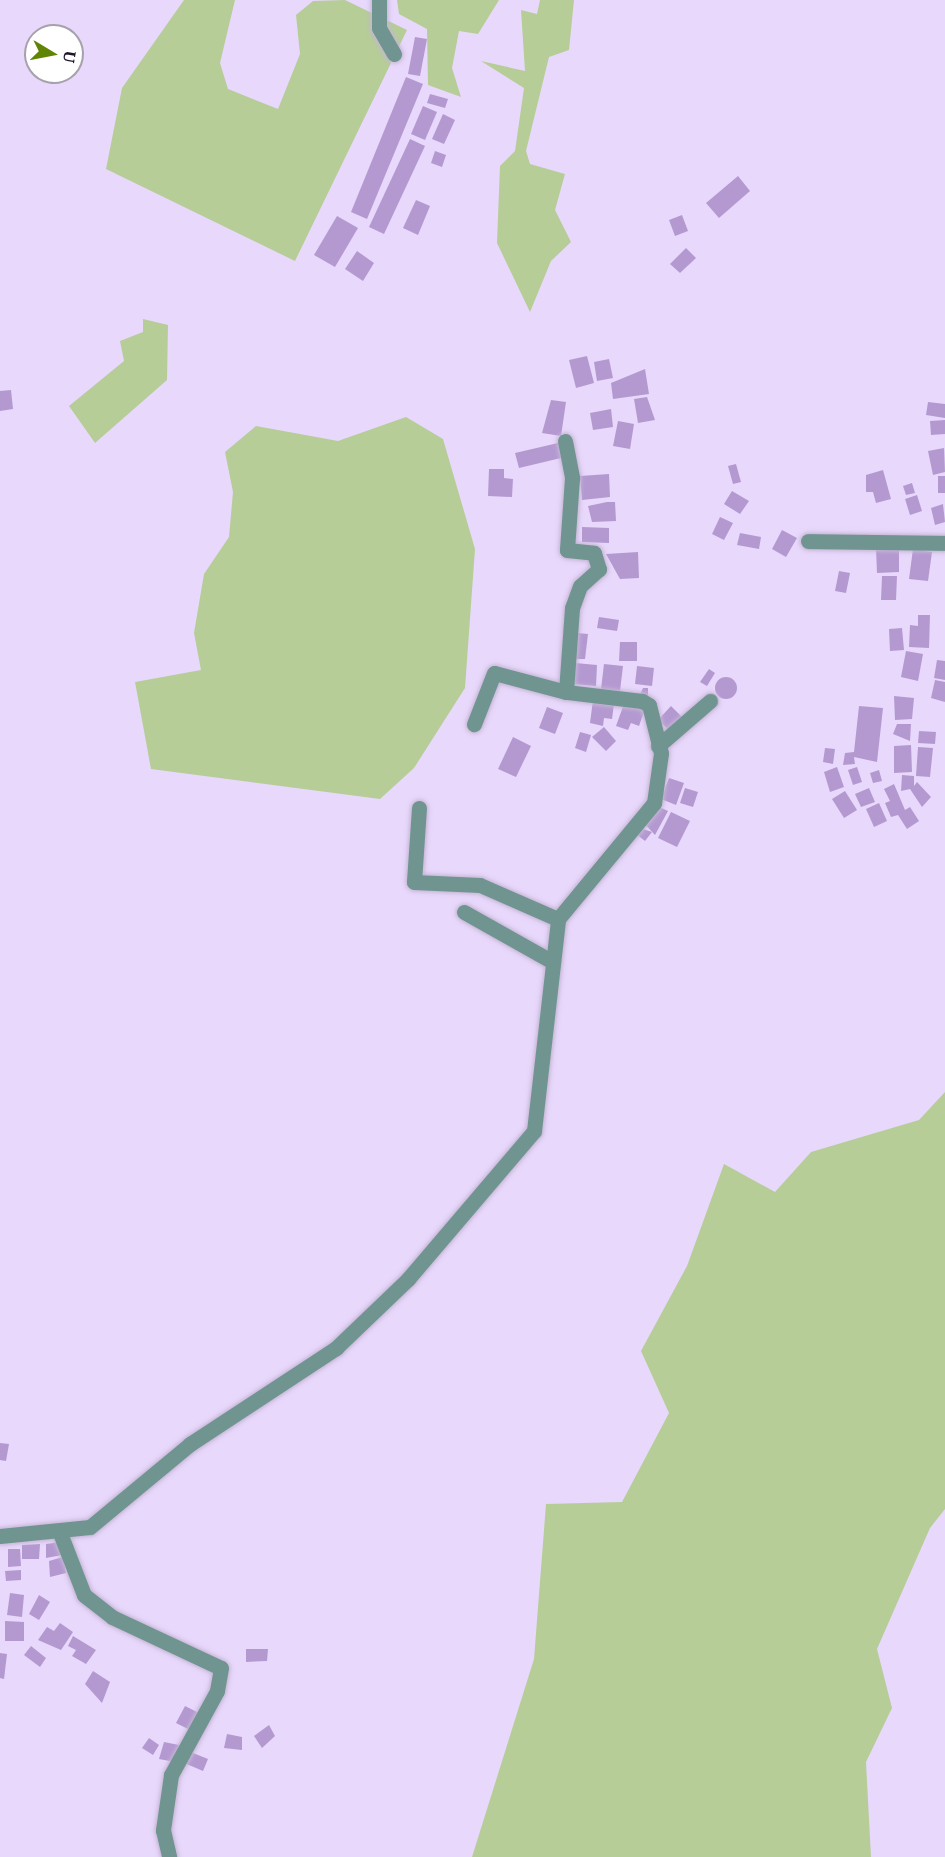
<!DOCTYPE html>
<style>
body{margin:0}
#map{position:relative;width:945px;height:1857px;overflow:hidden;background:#e8d8fb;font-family:"IBM Plex Serif",serif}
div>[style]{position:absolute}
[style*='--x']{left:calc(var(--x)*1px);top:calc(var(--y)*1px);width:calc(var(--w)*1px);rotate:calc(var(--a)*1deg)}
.green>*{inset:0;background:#b6cd98}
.building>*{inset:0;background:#b499d1}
.round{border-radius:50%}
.roads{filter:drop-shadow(0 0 2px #c4b5d5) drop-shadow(0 0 2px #c4b5d5)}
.minor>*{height:15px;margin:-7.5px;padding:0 7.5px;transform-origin:7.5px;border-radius:7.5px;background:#709590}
span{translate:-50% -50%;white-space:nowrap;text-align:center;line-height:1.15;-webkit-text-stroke:6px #fff;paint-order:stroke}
.north{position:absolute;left:24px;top:24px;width:60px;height:60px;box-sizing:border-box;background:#fff;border:2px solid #a6a1aa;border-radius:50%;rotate:100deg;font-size:16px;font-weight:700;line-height:24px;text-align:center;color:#20152a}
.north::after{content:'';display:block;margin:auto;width:21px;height:27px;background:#608403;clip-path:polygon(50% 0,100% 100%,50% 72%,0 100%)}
</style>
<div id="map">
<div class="green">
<i style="clip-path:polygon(184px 0,235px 0,220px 63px,228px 89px,278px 109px,300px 54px,296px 15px,313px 1px,345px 0,407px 30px,295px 261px,106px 169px,122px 88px)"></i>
<i style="clip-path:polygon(397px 0,499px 0,478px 34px,459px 31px,452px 68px,461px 97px,428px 85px,427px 29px,399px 14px)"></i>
<i style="clip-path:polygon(540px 0,574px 0,569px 50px,549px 57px,526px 151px,530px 164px,565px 174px,555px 210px,571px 242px,551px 261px,530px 312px,497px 243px,500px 166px,515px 151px,524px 88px,481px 61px,525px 71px,521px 10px,537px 14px)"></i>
<i style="clip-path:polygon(143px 319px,168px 325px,167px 380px,95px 443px,69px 406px,124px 361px,120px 341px,143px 332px)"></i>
<i style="clip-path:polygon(406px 417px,443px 439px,475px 549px,465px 688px,414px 768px,380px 799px,151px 769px,135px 682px,201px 670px,194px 633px,204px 574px,229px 537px,233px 492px,225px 452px,256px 426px,338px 441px)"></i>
<i style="clip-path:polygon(945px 1092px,945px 1509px,930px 1528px,877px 1649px,892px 1708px,866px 1762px,871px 1857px,472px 1857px,534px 1659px,546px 1504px,622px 1502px,669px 1413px,641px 1351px,687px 1266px,724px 1164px,775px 1192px,811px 1152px,919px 1120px)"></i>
</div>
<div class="building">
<i style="clip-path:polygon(415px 37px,427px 39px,420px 76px,408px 74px)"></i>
<i style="clip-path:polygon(406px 77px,423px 84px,367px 219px,351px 212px)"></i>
<i style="clip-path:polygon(430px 94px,448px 99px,445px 108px,427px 103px)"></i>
<i style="clip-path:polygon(423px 106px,437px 112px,425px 140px,411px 134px)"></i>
<i style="clip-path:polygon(443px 114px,455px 120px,444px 144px,432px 139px)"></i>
<i style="clip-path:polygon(410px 139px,425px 146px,384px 234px,369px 227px)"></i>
<i style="clip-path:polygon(435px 151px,446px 155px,442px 167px,431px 163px)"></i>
<i style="clip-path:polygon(738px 176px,750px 191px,719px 218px,706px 203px)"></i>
<i style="clip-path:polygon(416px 200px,430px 206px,418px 235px,403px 228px)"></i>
<i style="clip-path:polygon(682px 215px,688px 231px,675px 236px,669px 220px)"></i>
<i style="clip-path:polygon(337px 216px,358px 228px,335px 267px,314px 255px)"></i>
<i style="clip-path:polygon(686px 248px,696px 258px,680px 273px,670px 264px)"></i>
<i style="clip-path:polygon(357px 251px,374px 263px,363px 281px,345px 269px)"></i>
<i style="clip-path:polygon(587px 356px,594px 383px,576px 388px,569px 360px)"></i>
<i style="clip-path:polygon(609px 359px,613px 378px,597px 381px,594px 362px)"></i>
<i style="clip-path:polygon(645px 369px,649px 394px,613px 399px,611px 383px)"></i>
<i style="clip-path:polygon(11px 390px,13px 409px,0 411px,0 391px)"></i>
<i style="clip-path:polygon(647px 397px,655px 420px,638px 423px,634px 399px)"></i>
<i style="clip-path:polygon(551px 400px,566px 402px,561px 436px,542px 433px)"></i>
<i style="clip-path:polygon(928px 402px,945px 404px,945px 418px,926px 415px)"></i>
<i style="clip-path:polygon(611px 409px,613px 427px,593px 430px,590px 413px)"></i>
<i style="clip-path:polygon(945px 420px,945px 434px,931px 435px,930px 421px)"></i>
<i style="clip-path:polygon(618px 421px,634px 424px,630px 449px,613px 446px)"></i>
<i style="clip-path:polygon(558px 443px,561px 458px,519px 468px,515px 453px)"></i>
<i style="clip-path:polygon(944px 448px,945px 472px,933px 475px,928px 451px)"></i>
<i style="clip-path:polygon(736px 464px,741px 482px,733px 484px,728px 466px)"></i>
<i style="clip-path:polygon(489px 469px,504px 469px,504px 478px,513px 479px,512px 497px,488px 496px)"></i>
<i style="clip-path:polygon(883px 470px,891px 499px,876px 503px,873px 492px,866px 492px,866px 475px)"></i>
<i style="clip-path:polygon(609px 474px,610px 497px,582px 500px,580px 476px)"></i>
<i style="clip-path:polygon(938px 476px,945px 476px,945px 493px,938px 493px)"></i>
<i style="clip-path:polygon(912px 483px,915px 493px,906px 495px,903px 486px)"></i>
<i style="clip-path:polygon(732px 491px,749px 501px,740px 514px,724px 504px)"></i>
<i style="clip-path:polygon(917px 495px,922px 511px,910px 515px,905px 499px)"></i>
<i style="clip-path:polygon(607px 502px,615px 502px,616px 521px,592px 522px,588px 506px)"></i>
<i style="clip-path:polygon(943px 504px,945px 522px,935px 525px,931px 508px)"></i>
<i style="clip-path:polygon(720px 517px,733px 523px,724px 540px,712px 534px)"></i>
<i style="clip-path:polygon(582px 527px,609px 528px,609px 543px,582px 542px)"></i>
<i style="clip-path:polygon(782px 530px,797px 538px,786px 557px,772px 549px)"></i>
<i style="clip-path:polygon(740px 533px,761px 537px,759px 549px,737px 545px)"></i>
<i style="clip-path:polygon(876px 548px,899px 548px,899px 572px,877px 573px)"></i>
<i style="clip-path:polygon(913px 549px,932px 552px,928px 581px,909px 579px)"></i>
<i style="clip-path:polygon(638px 552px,639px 578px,620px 579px,606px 554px)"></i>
<i style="clip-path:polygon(839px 571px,850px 573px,846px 593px,835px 591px)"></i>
<i style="clip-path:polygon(882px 576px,897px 576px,896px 600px,881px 600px)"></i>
<i style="clip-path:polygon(918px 615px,930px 615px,929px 648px,909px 647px,910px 625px,918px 626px)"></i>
<i style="clip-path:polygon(599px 617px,619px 620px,617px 631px,597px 628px)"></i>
<i style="clip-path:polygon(902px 628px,904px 650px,890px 651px,889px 629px)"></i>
<i style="clip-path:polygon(577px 633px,588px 634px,585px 659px,575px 659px)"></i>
<i style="clip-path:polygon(620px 642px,637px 642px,637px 661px,619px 661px)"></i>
<i style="clip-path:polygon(906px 651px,923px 654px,918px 681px,901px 677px)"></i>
<i style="clip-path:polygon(937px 660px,945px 661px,945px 680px,934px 678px)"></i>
<i style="clip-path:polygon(575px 663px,597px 665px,596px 686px,573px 684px)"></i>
<i style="clip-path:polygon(604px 664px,623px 666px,620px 691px,601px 689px)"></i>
<i style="clip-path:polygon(637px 666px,654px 668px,652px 686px,635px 684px)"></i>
<i style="clip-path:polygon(709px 669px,715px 673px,707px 686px,700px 682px)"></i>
<i class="round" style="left:715px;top:677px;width:22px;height:22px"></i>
<i style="clip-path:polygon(935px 680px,945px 682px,945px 702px,931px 698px)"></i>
<i style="clip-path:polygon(643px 688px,648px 688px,648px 699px,638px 699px)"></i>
<i style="clip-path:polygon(894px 696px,914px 698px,912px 719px,895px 720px)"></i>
<i style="clip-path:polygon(593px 700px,614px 704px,612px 719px,604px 718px,603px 726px,590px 723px)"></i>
<i style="clip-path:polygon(625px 701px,645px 709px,639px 726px,631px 723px,628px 730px,616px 726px)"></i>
<i style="clip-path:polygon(671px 706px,685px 720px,672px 733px,658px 720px)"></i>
<i style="clip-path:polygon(859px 706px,883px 708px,877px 762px,854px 757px,855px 764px,843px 765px,845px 753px,854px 752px)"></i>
<i style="clip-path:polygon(547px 707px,563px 713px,555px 734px,539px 728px)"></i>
<i style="clip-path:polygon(897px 724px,911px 724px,910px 741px,893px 734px)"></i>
<i style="clip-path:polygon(604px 727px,616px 741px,606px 751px,592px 737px)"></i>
<i style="clip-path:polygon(919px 731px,936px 732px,935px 744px,918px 743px)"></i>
<i style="clip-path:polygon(580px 732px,591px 735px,586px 752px,575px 748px)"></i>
<i style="clip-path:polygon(513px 737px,531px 746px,516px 777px,498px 769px)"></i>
<i style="clip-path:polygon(911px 745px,912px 772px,894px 773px,894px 746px)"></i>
<i style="clip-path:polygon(918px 747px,933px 748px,930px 777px,916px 776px)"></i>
<i style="clip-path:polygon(825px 748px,835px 749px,833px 764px,823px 762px)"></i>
<i style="clip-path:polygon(837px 767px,844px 787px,830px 792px,824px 772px)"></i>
<i style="clip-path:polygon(857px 767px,862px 782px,853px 785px,848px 770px)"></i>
<i style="clip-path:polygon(879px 770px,882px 781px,873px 783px,870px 773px)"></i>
<i style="clip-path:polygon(902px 775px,914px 776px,914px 786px,917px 782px,931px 797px,922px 807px,910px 789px,901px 791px)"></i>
<i style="clip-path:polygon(669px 778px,684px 783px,676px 805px,661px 799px)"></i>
<i style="clip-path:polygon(894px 784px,905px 810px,910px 807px,919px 821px,907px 829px,898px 815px,891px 817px,885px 803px,890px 801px,884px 789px)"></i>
<i style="clip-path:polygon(685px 788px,698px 792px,693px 807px,680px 803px)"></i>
<i style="clip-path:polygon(869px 788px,875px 802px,861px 807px,855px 794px)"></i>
<i style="clip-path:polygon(845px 791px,857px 810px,844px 818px,832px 799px)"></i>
<i style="clip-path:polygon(879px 803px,887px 821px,874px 827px,866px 809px)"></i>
<i style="clip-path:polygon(657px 806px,668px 811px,655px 835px,643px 822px)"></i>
<i style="clip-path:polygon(671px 812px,690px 821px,677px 847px,658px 838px)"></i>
<i style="clip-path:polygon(640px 828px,652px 832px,645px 841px,636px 834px)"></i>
<i style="clip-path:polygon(0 1443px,9px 1444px,6px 1461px,0 1460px)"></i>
<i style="clip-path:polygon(61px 1542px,62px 1555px,46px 1558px,46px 1544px)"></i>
<i style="clip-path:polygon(40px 1544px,39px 1559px,22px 1559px,22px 1545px)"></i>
<i style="clip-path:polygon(8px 1549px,20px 1549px,21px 1566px,8px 1567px)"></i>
<i style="clip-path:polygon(63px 1557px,66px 1573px,50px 1577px,49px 1561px)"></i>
<i style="clip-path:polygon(21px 1570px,21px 1580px,6px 1581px,5px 1571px)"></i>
<i style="clip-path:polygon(10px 1593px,24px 1595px,22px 1617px,7px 1615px)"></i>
<i style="clip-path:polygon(39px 1595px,50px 1602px,39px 1620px,29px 1614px)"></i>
<i style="clip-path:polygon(5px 1621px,24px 1622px,24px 1641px,5px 1641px)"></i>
<i style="clip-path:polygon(60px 1623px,73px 1632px,61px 1650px,38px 1640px,47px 1627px,54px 1631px)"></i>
<i style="clip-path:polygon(73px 1636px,96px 1650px,86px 1664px,72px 1656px,76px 1650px,68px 1646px)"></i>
<i style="clip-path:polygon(31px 1646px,46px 1658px,40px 1667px,24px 1655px)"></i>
<i style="clip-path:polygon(246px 1649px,268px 1649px,267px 1661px,246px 1662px)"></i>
<i style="clip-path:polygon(0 1653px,7px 1654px,4px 1679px,0 1678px)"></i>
<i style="clip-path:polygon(93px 1671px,110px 1682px,102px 1703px,85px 1684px)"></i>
<i style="clip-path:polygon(185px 1706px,199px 1713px,190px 1730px,176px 1723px)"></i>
<i style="clip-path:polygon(269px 1725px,275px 1736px,262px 1748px,254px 1736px)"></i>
<i style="clip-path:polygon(227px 1734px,242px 1737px,242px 1750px,224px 1748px)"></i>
<i style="clip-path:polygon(149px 1738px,159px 1745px,153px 1755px,142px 1748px)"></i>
<i style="clip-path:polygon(164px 1742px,179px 1745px,175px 1762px,159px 1759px)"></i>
<i style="clip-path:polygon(188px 1751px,208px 1759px,203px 1771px,182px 1762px)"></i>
</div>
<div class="roads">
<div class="minor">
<i style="--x:379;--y:0;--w:28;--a:90"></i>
<i style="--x:379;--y:28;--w:30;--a:60"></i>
<i style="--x:565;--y:441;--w:38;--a:79"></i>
<i style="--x:572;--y:478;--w:72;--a:94"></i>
<i style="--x:567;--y:550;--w:27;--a:6"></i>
<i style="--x:594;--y:553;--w:17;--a:73"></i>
<i style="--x:599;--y:569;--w:25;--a:138"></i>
<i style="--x:580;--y:586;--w:23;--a:110"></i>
<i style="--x:572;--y:608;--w:84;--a:94.1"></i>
<i style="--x:808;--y:541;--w:137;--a:0.8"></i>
<i style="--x:658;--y:746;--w:69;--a:-40.9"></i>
<i style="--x:419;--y:808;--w:74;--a:93.9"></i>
<i style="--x:414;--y:882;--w:66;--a:2.6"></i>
<i style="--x:480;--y:885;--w:85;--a:23.6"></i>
<i style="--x:464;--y:912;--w:100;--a:29.4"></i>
<i style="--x:60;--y:1533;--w:66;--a:68.8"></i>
<i style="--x:84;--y:1595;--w:36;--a:38"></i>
<i style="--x:112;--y:1617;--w:120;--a:25.1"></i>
<i style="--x:221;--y:1668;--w:23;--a:100"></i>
<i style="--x:217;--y:1691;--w:96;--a:118.7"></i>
<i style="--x:171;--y:1775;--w:56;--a:98.3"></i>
<i style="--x:163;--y:1830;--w:28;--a:77"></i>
<i style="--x:0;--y:1536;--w:90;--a:-5.7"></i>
<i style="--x:90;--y:1527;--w:130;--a:-39.7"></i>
<i style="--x:190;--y:1444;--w:175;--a:-33.3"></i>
<i style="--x:336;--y:1348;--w:100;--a:-43.8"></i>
<i style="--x:408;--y:1279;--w:194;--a:-49.6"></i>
<i style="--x:534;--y:1131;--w:213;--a:-83.5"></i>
<i style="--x:558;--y:919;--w:151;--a:-50.4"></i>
<i style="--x:654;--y:803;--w:50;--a:-82"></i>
<i style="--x:661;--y:753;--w:49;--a:-104"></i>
<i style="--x:649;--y:705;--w:8;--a:-150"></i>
<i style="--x:642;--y:701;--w:77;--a:-173.2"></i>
<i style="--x:566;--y:692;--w:74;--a:-165.2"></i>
<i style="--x:494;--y:673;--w:55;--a:111.4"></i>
</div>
</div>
<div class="north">U</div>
</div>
